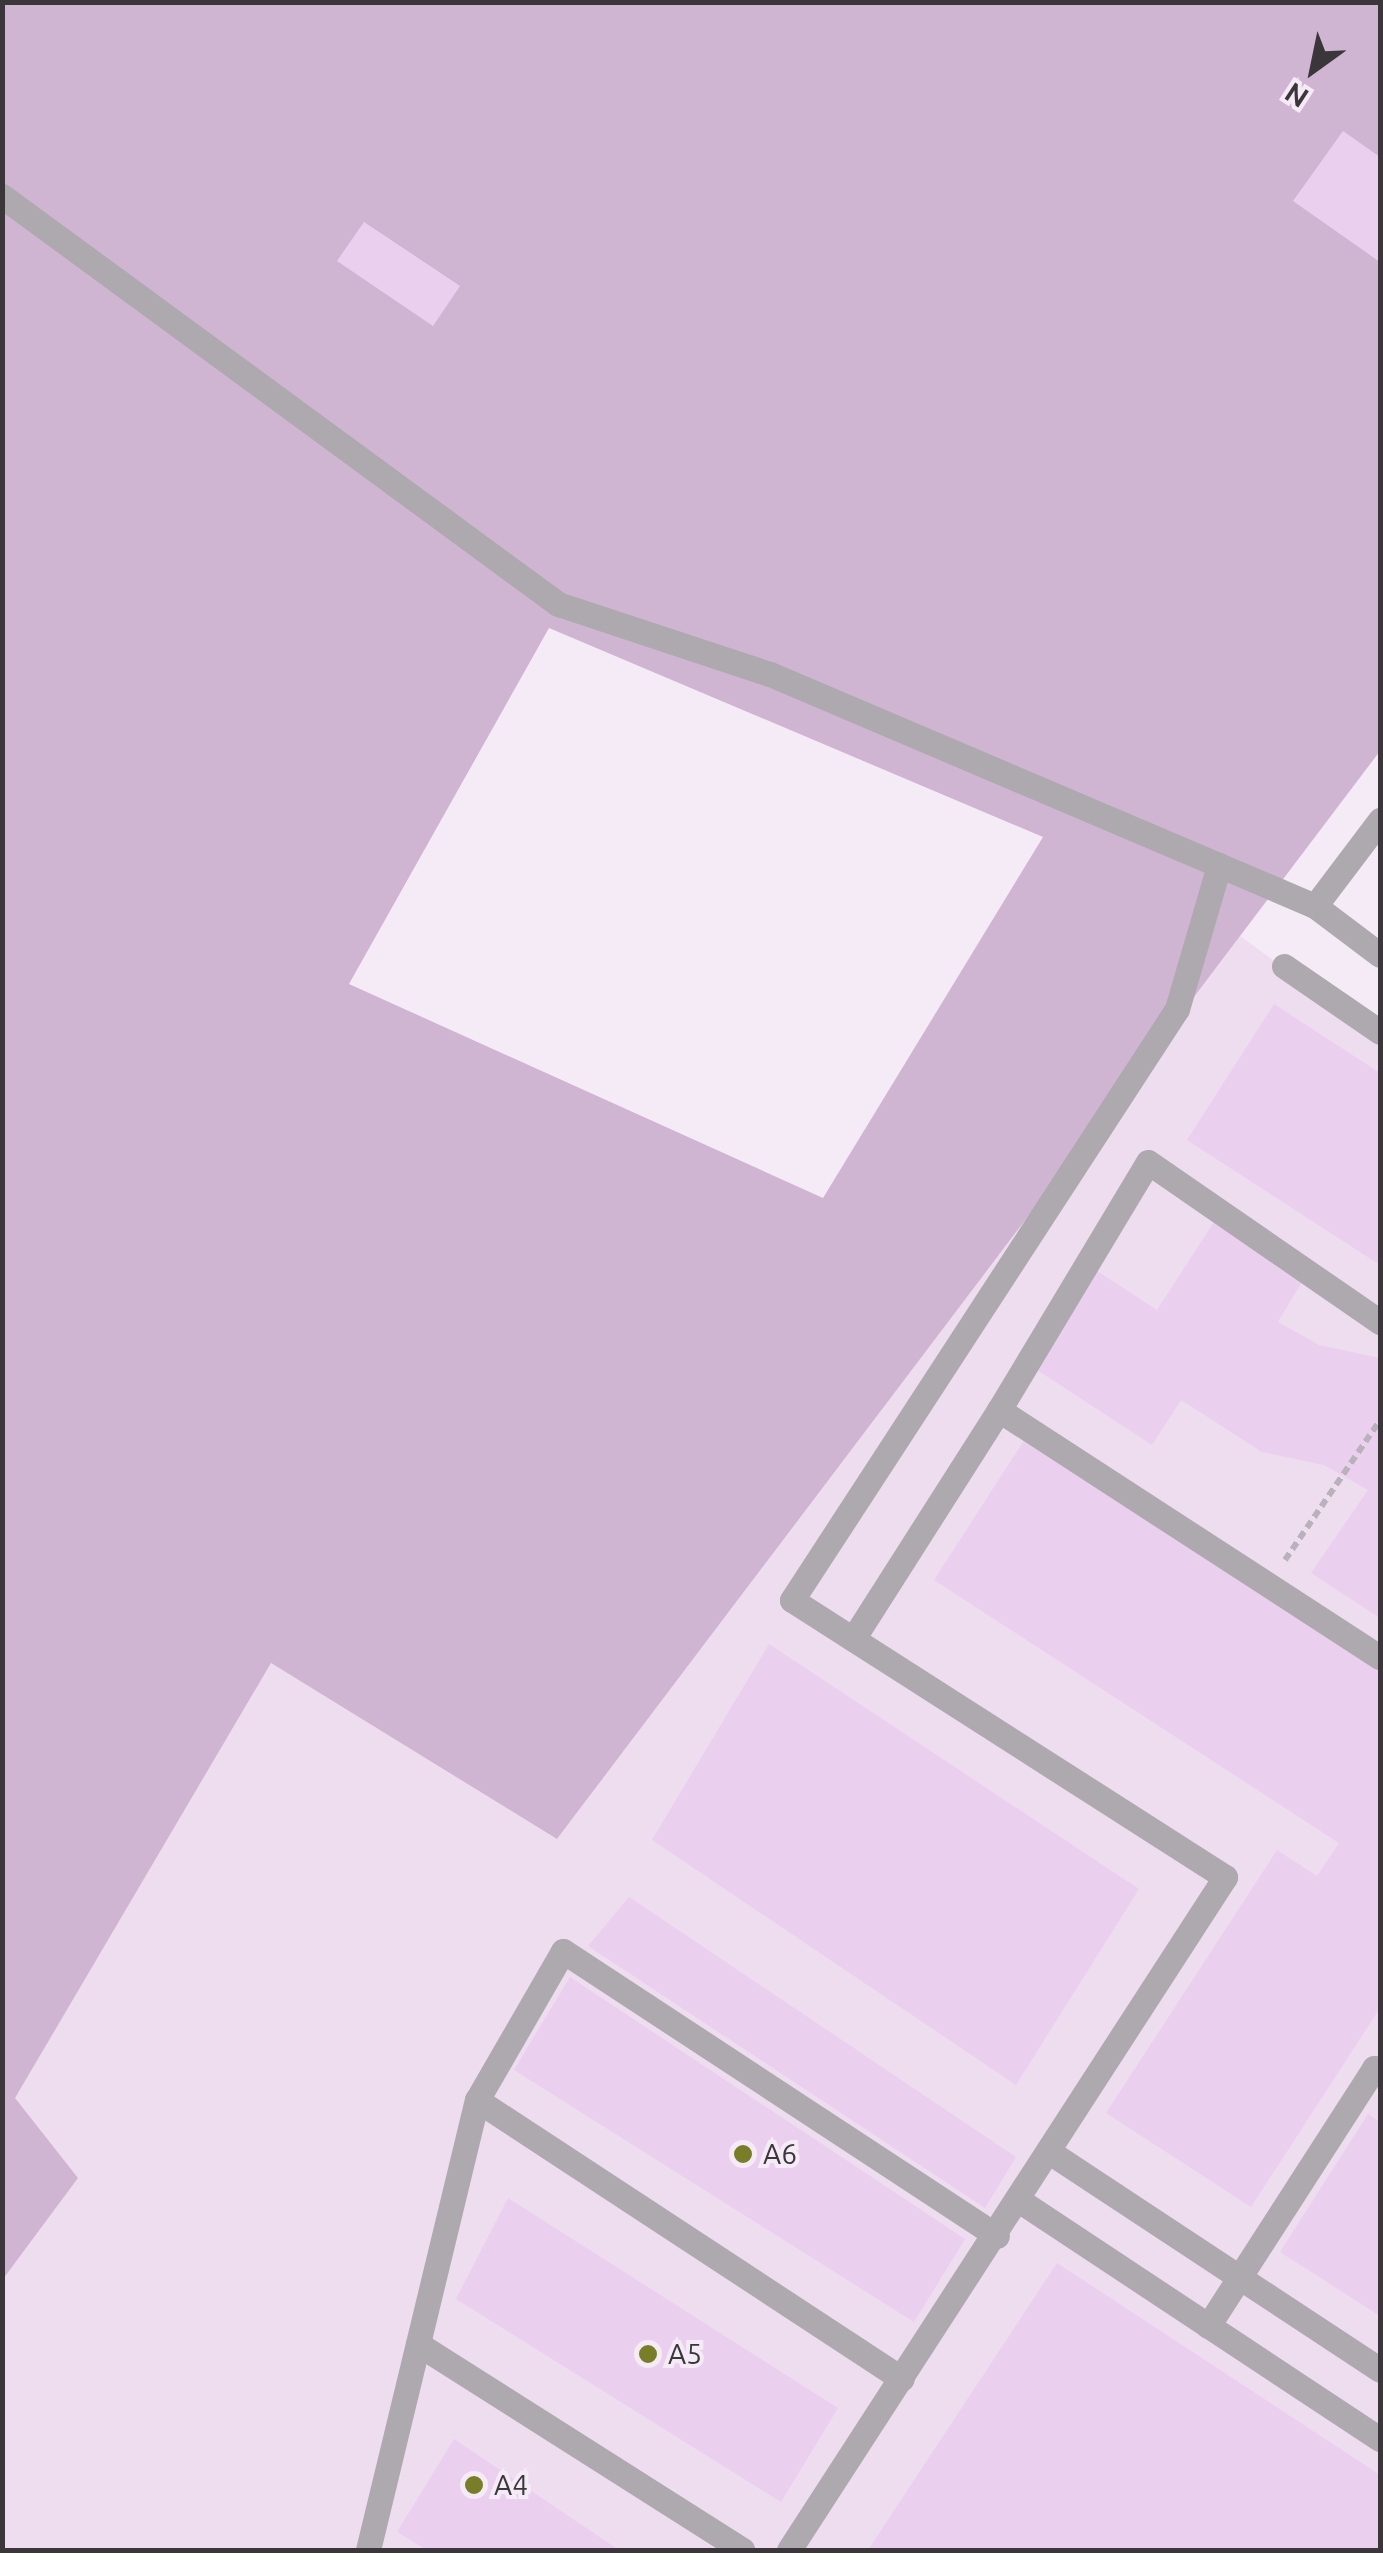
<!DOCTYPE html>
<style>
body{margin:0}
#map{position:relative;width:1383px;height:2553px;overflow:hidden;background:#f5ebf6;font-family:Ubuntu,sans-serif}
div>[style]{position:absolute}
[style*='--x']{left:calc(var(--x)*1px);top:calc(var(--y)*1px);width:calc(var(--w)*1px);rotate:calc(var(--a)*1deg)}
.built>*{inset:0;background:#edddef}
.green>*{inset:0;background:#d0b5d3}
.building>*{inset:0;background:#ebcfef}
.path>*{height:6px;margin-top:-3px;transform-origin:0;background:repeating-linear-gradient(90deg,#bab2bb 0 8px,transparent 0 13px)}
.street>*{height:25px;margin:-12.5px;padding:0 12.5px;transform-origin:12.5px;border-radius:12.5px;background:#ada9ae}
.dots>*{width:28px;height:28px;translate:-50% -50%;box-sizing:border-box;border:5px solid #f5ebf6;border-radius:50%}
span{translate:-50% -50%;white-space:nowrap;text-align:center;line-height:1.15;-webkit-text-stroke:8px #f5ebf6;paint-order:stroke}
.poi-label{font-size:28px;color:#3a363a}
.left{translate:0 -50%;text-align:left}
.frame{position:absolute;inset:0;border:5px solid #3a363a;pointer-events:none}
.north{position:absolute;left:1263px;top:20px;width:100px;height:100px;-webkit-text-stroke:8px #f5ebf6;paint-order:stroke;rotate:213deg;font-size:28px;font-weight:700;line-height:40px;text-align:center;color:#3a363a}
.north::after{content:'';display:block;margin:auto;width:35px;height:45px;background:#3a363a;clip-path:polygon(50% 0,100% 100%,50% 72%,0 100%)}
</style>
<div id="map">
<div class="built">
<i style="clip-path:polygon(1240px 936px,1380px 1038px,1380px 2550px,3px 2550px,2px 2279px,78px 2178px,14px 2099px,271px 1663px,558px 1838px)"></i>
</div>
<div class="green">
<i style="clip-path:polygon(evenodd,3px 3px,1380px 3px,1380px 751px,557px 1839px,271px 1663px,15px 2098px,78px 2178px,3px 2279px,3px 3px,549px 628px,1043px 837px,823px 1198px,349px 984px,549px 628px)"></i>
</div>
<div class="building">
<i style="clip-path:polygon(1343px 131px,1380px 157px,1380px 262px,1293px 201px)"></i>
<i style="clip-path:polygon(364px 222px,460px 286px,433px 326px,337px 261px)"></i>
<i style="clip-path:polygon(1274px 1004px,1380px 1073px,1380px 1265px,1187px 1140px)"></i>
<i style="clip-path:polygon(1214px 1222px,1303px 1280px,1278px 1322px,1319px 1345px,1380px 1358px,1380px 1618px,1311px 1573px,1368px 1490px,1324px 1465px,1262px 1452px,1181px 1400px,1152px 1445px,1034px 1368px,1097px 1271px,1157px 1310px)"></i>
<i style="clip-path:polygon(1025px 1439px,1380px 1670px,1380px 2008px,1251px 2207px,1106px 2113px,1277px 1850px,1317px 1876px,1339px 1843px,934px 1580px)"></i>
<i style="clip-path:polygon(769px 1644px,1139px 1889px,1016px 2085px,652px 1840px)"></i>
<i style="clip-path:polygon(629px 1897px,1016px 2157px,985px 2208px,588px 1946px)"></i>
<i style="clip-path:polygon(570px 1977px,965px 2239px,914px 2322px,514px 2070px)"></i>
<i style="clip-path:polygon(1368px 2114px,1380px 2122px,1380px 2316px,1280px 2252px)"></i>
<i style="clip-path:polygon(508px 2198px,838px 2408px,781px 2502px,456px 2299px)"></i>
<i style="clip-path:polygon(1057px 2263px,1380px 2475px,1380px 2550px,868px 2550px)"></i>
<i style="clip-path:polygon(454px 2439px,619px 2550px,427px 2550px,397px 2532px)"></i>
</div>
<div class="path">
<i style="--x:1285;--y:1560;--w:169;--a:-55.8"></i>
</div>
<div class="street">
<i style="--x:2;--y:196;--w:690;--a:36.27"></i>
<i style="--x:558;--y:604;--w:223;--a:18.3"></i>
<i style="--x:770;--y:674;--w:592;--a:23.06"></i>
<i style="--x:1315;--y:906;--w:81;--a:37"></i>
<i style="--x:1315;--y:906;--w:108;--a:-52.9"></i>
<i style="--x:1284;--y:966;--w:116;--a:34.5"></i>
<i style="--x:999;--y:1410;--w:289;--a:-59"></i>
<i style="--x:1148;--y:1162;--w:282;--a:34.6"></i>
<i style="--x:853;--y:1639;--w:272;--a:-57.5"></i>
<i style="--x:999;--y:1410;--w:454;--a:33"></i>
<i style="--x:477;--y:2100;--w:172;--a:-60"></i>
<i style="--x:563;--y:1951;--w:519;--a:33.29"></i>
<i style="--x:1051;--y:2153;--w:394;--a:33.4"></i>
<i style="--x:1020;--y:2201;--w:432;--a:33.5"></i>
<i style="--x:1208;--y:2326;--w:307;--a:-57.2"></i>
<i style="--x:1374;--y:2068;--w:7;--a:34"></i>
<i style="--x:418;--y:2344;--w:384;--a:32.4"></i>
<i style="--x:368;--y:2550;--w:463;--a:-76.4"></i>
<i style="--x:477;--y:2100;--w:508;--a:33.28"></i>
<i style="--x:789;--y:2550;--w:802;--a:-57.06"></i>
<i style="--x:1225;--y:1877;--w:514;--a:-147.39"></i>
<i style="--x:792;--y:1600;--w:705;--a:-56.92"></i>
<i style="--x:1177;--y:1009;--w:150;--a:-73.7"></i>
</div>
<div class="dots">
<i style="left:743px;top:2154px;background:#797d27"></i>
<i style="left:648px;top:2354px;background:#797d27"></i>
<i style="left:474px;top:2485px;background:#797d27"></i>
</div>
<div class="poi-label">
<span class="left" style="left:763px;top:2154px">A6</span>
<span class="left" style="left:668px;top:2354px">A5</span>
<span class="left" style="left:494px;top:2485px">A4</span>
</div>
<div class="frame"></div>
<div class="north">N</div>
</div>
